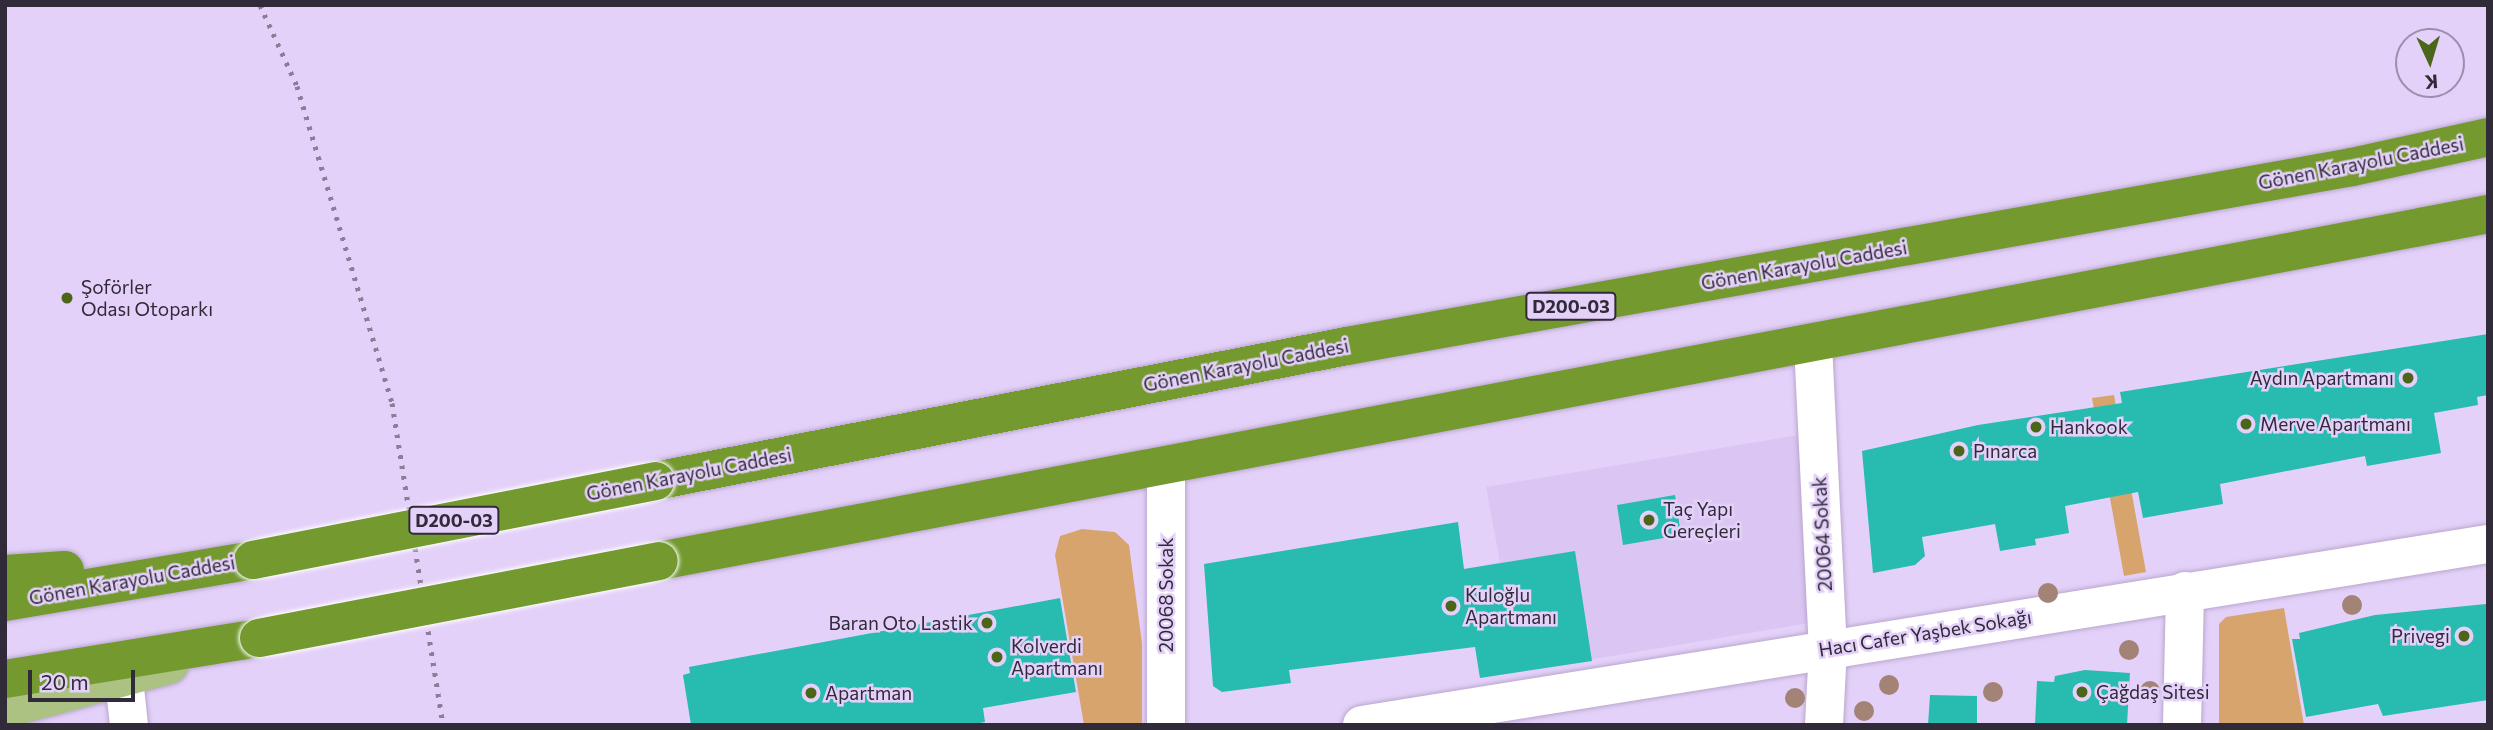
<!DOCTYPE html>
<meta charset="utf-8">
<style>
body{margin:0}
#map{position:relative;width:2493px;height:730px;overflow:hidden;background:#e4d1f9;font-family:Commissioner,sans-serif}
div>[style]{position:absolute}
[style*='--x']{left:calc(var(--x)*1px);top:calc(var(--y)*1px);width:calc(var(--w)*1px);rotate:calc(var(--a)*1deg)}
.built>*{inset:0;background:#dbc5f3}
.green>*{inset:0;background:#d8a46d}
.building>*{inset:0;background:#28bbb0}
.roads{filter:drop-shadow(0 0 2px #b9a7cd) drop-shadow(0 0 2px #b9a7cd)}
.minor>*{height:38px;margin:-19px;padding:0 19px;transform-origin:19px;border-radius:19px;background:#fff}
.major>*{height:38px;margin:-19px;padding:0 19px;transform-origin:19px;border-radius:19px;background:#abc282}
.highway>*{height:38px;margin:-19px;padding:0 19px;transform-origin:19px;border-radius:19px;background:#73992f}
.rail>*{height:5px;margin-top:-2.5px;transform-origin:0;background:repeating-linear-gradient(90deg,#8b7e99 0 3.5px,transparent 0 10.5px)}
.bridges{filter:drop-shadow(0 0 2px #fff) drop-shadow(0 0 2px #fff)}
.highway-bridge>*{height:38px;margin:-19px;padding:0 19px;transform-origin:19px;border-radius:19px;background:#73992f}
.trees>*{width:20px;height:20px;margin:-10px;border-radius:50%;background:#a38376}
.dots>*{width:19px;height:19px;translate:-50% -50%;box-sizing:border-box;border:4px solid #e4d1f9;border-radius:50%}
span{translate:-50% -50%;white-space:nowrap;text-align:center;line-height:1.15;-webkit-text-stroke:5px #e4d1f9;paint-order:stroke}
.shield-label span{padding:2px 5px;background:#e4d1f9;border:2px solid;border-radius:5px;-webkit-text-stroke-width:0}
.shield-label{font-size:18px;color:#312a39;font-weight:700}
.street-label{font-size:19px;color:#312a39}
.poi-label{font-size:19px;color:#312a39}
.left{translate:0 -50%;text-align:left}
.right{translate:-100% -50%;text-align:right}
.frame{position:absolute;inset:0;border:7px solid #312a39;pointer-events:none}
.north{position:absolute;left:2395px;top:28px;width:70px;height:70px;box-sizing:border-box;background:#e4d1f9;border:2px solid #9c8eac;border-radius:50%;rotate:176deg;font-size:19px;font-weight:700;line-height:28px;text-align:center;color:#312a39}
.north::after{content:'';display:block;margin:auto;width:24px;height:32px;background:#4b6618;clip-path:polygon(50% 0,100% 100%,50% 72%,0 100%)}
.scale{position:absolute;left:28px;top:670px;width:107px;height:32px;box-sizing:border-box;border:4px solid #312a39;border-top:0;padding-left:9px;font-size:21px;line-height:24px;white-space:nowrap;color:#312a39;-webkit-text-stroke:5px #e4d1f9;paint-order:stroke}
</style>
<div id="map">
<div class="built">
<i style="clip-path:polygon(1805px 434px,1815px 622px,1480px 678px,1464px 569px,1500px 562px,1486px 487px)"></i>
</div>
<div class="green">
<i style="clip-path:polygon(2114px 395px,2146px 572px,2124px 576px,2092px 398px)"></i>
<i style="clip-path:polygon(1082px 529px,1115px 532px,1129px 545px,1142px 643px,1142px 725px,1084px 725px,1055px 555px,1060px 536px)"></i>
<i style="clip-path:polygon(2284px 608px,2304px 725px,2219px 725px,2219px 624px,2226px 617px)"></i>
</div>
<div class="building">
<i style="clip-path:polygon(2488px 334px,2488px 395px,2477px 397px,2478px 405px,2434px 413px,2441px 453px,2367px 466px,2365px 456px,2220px 484px,2223px 504px,2143px 518px,2138px 492px,2065px 506px,2069px 533px,2035px 539px,2036px 545px,2000px 551px,1995px 524px,1922px 537px,1925px 556px,1915px 565px,1873px 573px,1862px 451px,1978px 425px,2122px 403px,2120px 392px)"></i>
<i style="clip-path:polygon(1675px 495px,1681px 535px,1623px 545px,1617px 505px)"></i>
<i style="clip-path:polygon(1458px 522px,1464px 569px,1575px 551px,1592px 661px,1480px 678px,1475px 647px,1289px 670px,1291px 683px,1222px 692px,1213px 686px,1204px 564px)"></i>
<i style="clip-path:polygon(1060px 598px,1076px 692px,983px 708px,985px 722px,969px 725px,691px 725px,683px 675px,690px 673px,689px 667px)"></i>
<i style="clip-path:polygon(2486px 604px,2488px 700px,2383px 716px,2378px 704px,2306px 717px,2292px 639px,2300px 639px,2299px 633px,2375px 615px)"></i>
<i style="clip-path:polygon(2085px 670px,2130px 673px,2127px 725px,2035px 725px,2037px 681px,2054px 682px,2055px 676px)"></i>
<i style="clip-path:polygon(1930px 695px,1977px 696px,1977px 725px,1928px 725px)"></i>
</div>
<div class="roads">
<div class="minor">
<i style="--x:1813;--y:344;--w:304;--a:87.2"></i>
<i style="--x:1828;--y:648;--w:77;--a:93"></i>
<i style="--x:1166;--y:466;--w:259;--a:90"></i>
<i style="--x:124;--y:679;--w:46;--a:83.8"></i>
<i style="--x:1362;--y:725;--w:1140;--a:-9.13"></i>
<i style="--x:2182;--y:725;--w:134;--a:-88.7"></i>
</div>
<div class="major">
<i style="--x:5;--y:709;--w:170;--a:-15"></i>
</div>
<div class="highway">
<i style="--x:655;--y:481;--w:705;--a:-11.04"></i>
<i style="--x:1347;--y:346;--w:1021;--a:-10.1"></i>
<i style="--x:2352;--y:167;--w:139;--a:-12.4"></i>
<i style="--x:659;--y:561;--w:1862;--a:-10.74"></i>
<i style="--x:5;--y:574;--w:60;--a:-3.8"></i>
<i style="--x:5;--y:602;--w:252;--a:-9.6"></i>
<i style="--x:5;--y:679;--w:257;--a:-9.2"></i>
</div>
</div>
<div class="rail">
<i style="--x:260;--y:5;--w:89;--a:65.4"></i>
<i style="--x:297;--y:86;--w:331;--a:73.3"></i>
<i style="--x:392;--y:403;--w:326;--a:81"></i>
</div>
<div class="bridges">
<div class="highway-bridge">
<i style="--x:253;--y:560;--w:410;--a:-11.1"></i>
<i style="--x:259;--y:638;--w:407;--a:-10.9"></i>
</div>
</div>
<div class="trees">
<i style="left:2048px;top:593px"></i>
<i style="left:2352px;top:605px"></i>
<i style="left:2129px;top:650px"></i>
<i style="left:1889px;top:685px"></i>
<i style="left:2150px;top:691px"></i>
<i style="left:1993px;top:692px"></i>
<i style="left:1795px;top:698px"></i>
<i style="left:1864px;top:711px"></i>
</div>
<div class="dots">
<i style="left:67px;top:298px;background:#4b6618"></i>
<i style="left:2408px;top:378px;background:#4b6618"></i>
<i style="left:2246px;top:424px;background:#4b6618"></i>
<i style="left:2036px;top:427px;background:#4b6618"></i>
<i style="left:1959px;top:451px;background:#4b6618"></i>
<i style="left:1649px;top:520px;background:#4b6618"></i>
<i style="left:1451px;top:606px;background:#4b6618"></i>
<i style="left:987px;top:623px;background:#4b6618"></i>
<i style="left:2464px;top:636px;background:#4b6618"></i>
<i style="left:997px;top:657px;background:#4b6618"></i>
<i style="left:2082px;top:692px;background:#4b6618"></i>
<i style="left:811px;top:693px;background:#4b6618"></i>
</div>
<div class="shield-label">
<span style="left:1571px;top:306px">D200-03</span>
<span style="left:454px;top:520px">D200-03</span>
</div>
<div class="street-label">
<span style="left:2361px;top:163px;rotate:-11deg">Gönen Karayolu Caddesi</span>
<span style="left:1804px;top:265px;rotate:-10deg">Gönen Karayolu Caddesi</span>
<span style="left:1246px;top:365px;rotate:-11deg">Gönen Karayolu Caddesi</span>
<span style="left:689px;top:474px;rotate:-11deg">Gönen Karayolu Caddesi</span>
<span style="left:1822px;top:534px;rotate:-93deg">20064 Sokak</span>
<span style="left:132px;top:580px;rotate:-10deg">Gönen Karayolu Caddesi</span>
<span style="left:1166px;top:595px;rotate:-90deg">20068 Sokak</span>
<span style="left:1925px;top:633px;rotate:-9deg">Hacı Cafer Yaşbek Sokağı</span>
</div>
<div class="poi-label">
<span class="left" style="left:81px;top:298px">Şoförler<br>Odası Otoparkı</span>
<span class="right" style="left:2394px;top:378px">Aydın Apartmanı</span>
<span class="left" style="left:2260px;top:424px">Merve Apartmanı</span>
<span class="left" style="left:2050px;top:427px">Hankook</span>
<span class="left" style="left:1973px;top:451px">Pınarca</span>
<span class="left" style="left:1663px;top:520px">Taç Yapı<br>Gereçleri</span>
<span class="left" style="left:1465px;top:606px">Kuloğlu<br>Apartmanı</span>
<span class="right" style="left:973px;top:623px">Baran Oto Lastik</span>
<span class="right" style="left:2450px;top:636px">Privegi</span>
<span class="left" style="left:1011px;top:657px">Kolverdi<br>Apartmanı</span>
<span class="left" style="left:2096px;top:692px">Çağdaş Sitesi</span>
<span class="left" style="left:825px;top:693px">Apartman</span>
</div>
<div class="frame"></div>
<div class="north">K</div>
<div class="scale">20 m</div>
</div>
